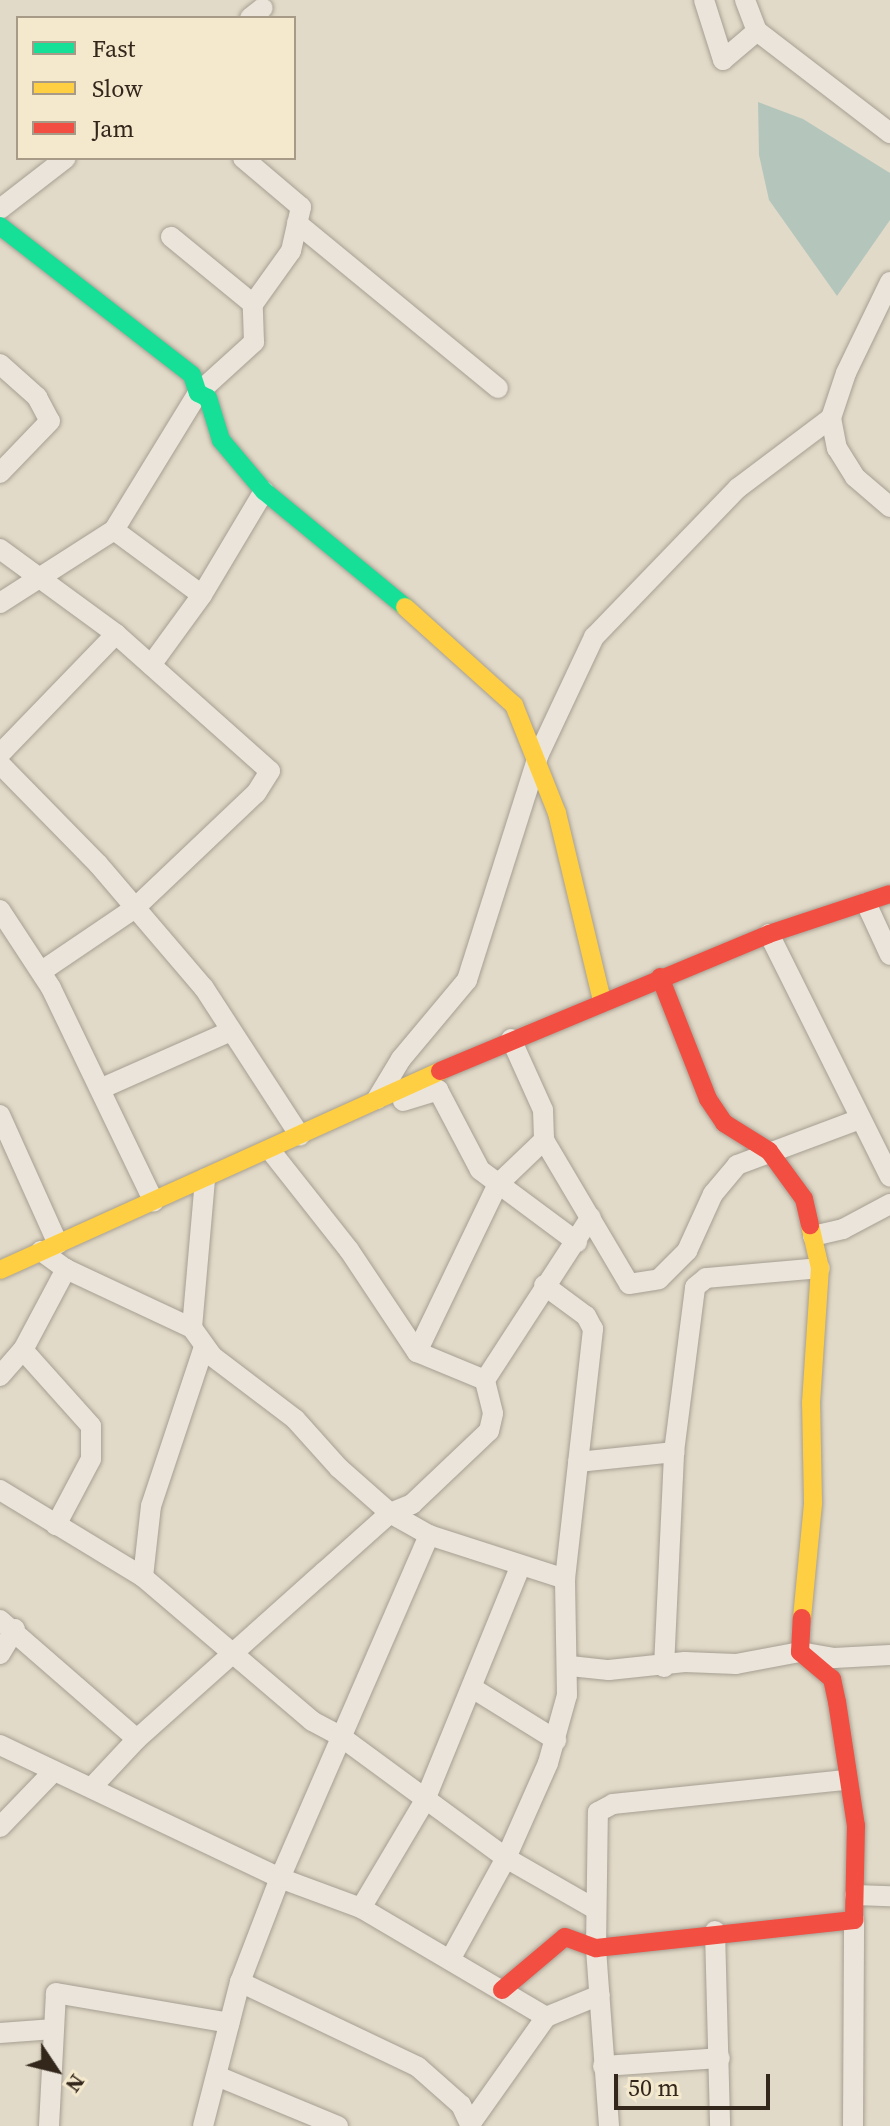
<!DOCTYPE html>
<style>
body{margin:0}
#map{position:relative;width:890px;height:2126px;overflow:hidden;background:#e2dac8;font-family:"Source Serif 4",serif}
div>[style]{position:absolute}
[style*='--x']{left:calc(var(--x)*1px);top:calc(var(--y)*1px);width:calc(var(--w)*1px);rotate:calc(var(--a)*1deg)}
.water>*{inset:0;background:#b4c6bb}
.roads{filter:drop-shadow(0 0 2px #a69f92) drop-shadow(0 0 2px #a69f92)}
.street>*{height:20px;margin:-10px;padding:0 10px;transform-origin:10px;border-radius:10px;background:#eae4da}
.fast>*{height:18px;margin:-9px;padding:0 9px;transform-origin:9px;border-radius:9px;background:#16e098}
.slow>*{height:18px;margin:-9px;padding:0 9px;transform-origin:9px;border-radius:9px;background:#ffcf43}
.jam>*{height:18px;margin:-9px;padding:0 9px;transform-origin:9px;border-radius:9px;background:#f24e42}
span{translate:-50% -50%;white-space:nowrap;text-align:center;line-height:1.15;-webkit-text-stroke:6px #f4e8cd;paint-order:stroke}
.legend{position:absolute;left:16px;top:16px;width:280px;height:144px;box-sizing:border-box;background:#f4e8cd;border:2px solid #a79a86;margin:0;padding:10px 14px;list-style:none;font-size:24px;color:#33261b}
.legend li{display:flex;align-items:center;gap:16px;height:40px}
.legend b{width:40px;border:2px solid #a79a86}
.north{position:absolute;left:16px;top:2030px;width:80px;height:80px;-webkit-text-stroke:6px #f4e8cd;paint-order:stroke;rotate:125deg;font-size:22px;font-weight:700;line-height:32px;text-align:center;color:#33261b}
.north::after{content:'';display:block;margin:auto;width:28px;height:36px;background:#33261b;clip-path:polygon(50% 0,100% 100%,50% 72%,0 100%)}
.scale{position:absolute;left:614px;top:2074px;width:156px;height:36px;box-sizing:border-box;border:4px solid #33261b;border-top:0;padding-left:10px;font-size:24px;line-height:28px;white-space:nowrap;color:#33261b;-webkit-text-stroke:6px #f4e8cd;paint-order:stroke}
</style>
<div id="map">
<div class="water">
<i style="clip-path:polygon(758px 102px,803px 119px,890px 173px,890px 220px,837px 296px,769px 200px,759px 155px)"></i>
</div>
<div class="roads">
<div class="street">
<i style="--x:704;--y:0;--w:63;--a:72.4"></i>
<i style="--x:723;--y:60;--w:45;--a:-40.5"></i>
<i style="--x:757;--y:31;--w:168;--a:37.5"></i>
<i style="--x:745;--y:0;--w:33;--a:69"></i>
<i style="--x:250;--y:18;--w:16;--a:-38"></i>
<i style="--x:243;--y:158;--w:76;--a:40.2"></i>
<i style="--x:301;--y:207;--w:45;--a:102.8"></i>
<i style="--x:291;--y:251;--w:65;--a:125.6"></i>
<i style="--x:0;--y:209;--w:83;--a:-37.7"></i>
<i style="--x:297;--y:223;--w:260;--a:39.4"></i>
<i style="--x:890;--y:282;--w:101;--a:115.8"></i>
<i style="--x:846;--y:373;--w:47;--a:108.4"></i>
<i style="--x:831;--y:418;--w:31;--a:79"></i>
<i style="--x:837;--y:448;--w:34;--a:58"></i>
<i style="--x:855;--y:477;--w:46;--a:40.6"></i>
<i style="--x:0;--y:364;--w:50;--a:41.7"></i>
<i style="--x:37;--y:397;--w:27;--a:62"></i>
<i style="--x:50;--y:421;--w:72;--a:133.9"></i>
<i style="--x:114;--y:530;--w:109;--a:36.5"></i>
<i style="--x:0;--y:549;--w:144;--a:36.2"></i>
<i style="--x:116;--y:634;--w:206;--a:41.7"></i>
<i style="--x:270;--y:771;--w:26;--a:122"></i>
<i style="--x:256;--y:793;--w:167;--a:136.5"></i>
<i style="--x:135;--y:908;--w:112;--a:145.9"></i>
<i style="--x:0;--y:603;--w:135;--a:-32.6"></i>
<i style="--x:114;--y:530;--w:161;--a:-58.5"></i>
<i style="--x:198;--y:393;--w:76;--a:-42.3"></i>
<i style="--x:254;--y:342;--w:38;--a:-92"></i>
<i style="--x:253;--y:304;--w:106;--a:-140.7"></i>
<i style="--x:151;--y:665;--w:87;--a:-53.9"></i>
<i style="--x:202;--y:595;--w:121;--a:-59.2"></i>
<i style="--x:0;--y:754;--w:167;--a:-46"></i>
<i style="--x:0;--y:764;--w:140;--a:45.6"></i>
<i style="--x:98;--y:864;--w:163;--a:49.5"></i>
<i style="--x:204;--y:988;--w:176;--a:57"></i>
<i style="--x:866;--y:903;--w:57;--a:65.2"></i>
<i style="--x:0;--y:910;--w:93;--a:56.8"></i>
<i style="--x:51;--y:988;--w:237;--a:64.3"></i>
<i style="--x:769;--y:934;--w:271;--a:63.5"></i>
<i style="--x:511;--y:1039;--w:78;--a:65.7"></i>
<i style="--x:543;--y:1110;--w:30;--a:88"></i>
<i style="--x:544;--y:1140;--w:167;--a:59.4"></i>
<i style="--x:629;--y:1284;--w:30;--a:-9"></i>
<i style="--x:659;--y:1279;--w:40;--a:-45"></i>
<i style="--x:687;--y:1251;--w:63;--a:-65.5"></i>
<i style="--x:713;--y:1194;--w:38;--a:-50"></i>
<i style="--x:737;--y:1165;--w:131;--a:-20.5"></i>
<i style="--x:100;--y:1089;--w:143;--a:-23.9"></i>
<i style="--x:377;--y:1099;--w:47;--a:-59"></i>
<i style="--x:401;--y:1059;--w:103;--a:-50.1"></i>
<i style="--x:467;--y:980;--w:235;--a:-72.4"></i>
<i style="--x:538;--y:756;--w:132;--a:-64.8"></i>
<i style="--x:594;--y:637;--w:207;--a:-46"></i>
<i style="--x:738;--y:488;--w:116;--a:-37"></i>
<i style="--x:403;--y:1101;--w:37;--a:-17"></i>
<i style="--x:438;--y:1090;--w:90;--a:62.3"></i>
<i style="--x:480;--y:1170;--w:121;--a:36.6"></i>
<i style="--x:0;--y:1115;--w:141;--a:65.8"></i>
<i style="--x:270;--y:1150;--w:127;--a:51.7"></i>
<i style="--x:349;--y:1250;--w:123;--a:56.3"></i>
<i style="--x:417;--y:1352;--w:74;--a:22.4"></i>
<i style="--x:813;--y:1236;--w:31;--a:-13"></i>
<i style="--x:843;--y:1229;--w:53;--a:-28"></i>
<i style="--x:41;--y:1251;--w:31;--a:36"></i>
<i style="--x:66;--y:1269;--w:139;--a:25.1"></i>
<i style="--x:192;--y:1328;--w:34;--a:54"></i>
<i style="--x:212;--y:1356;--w:104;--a:37.2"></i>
<i style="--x:295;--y:1419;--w:66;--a:48.1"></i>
<i style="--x:339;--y:1468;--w:68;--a:41.4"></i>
<i style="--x:390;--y:1513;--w:45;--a:29.4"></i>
<i style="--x:429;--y:1535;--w:143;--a:17.9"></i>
<i style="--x:192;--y:1328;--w:150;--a:-85"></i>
<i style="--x:23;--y:1350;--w:102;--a:48.2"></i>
<i style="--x:91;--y:1426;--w:33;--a:90"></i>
<i style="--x:91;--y:1459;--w:75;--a:117.9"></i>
<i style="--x:417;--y:1352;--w:187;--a:-64.3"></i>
<i style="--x:498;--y:1184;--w:64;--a:-43.7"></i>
<i style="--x:0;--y:1376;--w:35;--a:-49"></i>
<i style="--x:23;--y:1350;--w:92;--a:-62"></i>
<i style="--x:578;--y:1462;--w:97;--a:-5.9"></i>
<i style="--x:0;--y:1490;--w:167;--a:31.3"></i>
<i style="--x:143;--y:1577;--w:222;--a:40.4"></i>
<i style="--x:312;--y:1721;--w:32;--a:28"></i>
<i style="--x:340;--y:1736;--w:206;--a:36.3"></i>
<i style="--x:506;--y:1858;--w:103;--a:29.8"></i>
<i style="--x:143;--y:1577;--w:71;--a:-83.6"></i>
<i style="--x:151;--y:1506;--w:168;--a:-71.6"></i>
<i style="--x:0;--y:1620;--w:181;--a:41"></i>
<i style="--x:0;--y:1654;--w:29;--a:-59"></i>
<i style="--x:570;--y:1666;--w:39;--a:6"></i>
<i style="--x:609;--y:1670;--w:76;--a:-6"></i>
<i style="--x:685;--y:1662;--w:51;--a:2.2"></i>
<i style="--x:736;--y:1664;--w:65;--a:-10.6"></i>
<i style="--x:800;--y:1652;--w:35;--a:10"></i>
<i style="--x:834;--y:1658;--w:56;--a:-3.1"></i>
<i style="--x:664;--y:1667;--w:215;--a:-87.3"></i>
<i style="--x:674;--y:1452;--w:166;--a:-82.7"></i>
<i style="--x:695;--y:1287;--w:14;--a:-39"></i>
<i style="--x:706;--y:1278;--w:114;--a:-5"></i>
<i style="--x:474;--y:1689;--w:97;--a:31.9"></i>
<i style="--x:0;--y:1745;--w:310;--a:25.4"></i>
<i style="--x:280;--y:1878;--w:86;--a:20.3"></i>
<i style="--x:361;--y:1908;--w:215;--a:30.5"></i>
<i style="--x:93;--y:1786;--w:64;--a:-46.9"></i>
<i style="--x:137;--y:1739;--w:251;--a:-41.8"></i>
<i style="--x:324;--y:1572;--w:89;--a:-41.8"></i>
<i style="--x:390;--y:1513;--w:24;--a:-22"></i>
<i style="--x:412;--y:1504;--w:106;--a:-43.5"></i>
<i style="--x:489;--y:1431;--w:18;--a:-77"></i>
<i style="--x:493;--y:1413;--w:34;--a:-104"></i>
<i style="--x:485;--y:1380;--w:194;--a:-57"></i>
<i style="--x:0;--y:1827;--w:75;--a:-46.1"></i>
<i style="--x:855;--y:1895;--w:35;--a:2"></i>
<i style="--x:361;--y:1908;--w:126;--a:-59.3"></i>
<i style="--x:425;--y:1800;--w:252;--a:-67.8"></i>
<i style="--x:715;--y:1931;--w:195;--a:88.5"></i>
<i style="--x:451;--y:1958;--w:114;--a:-61.2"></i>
<i style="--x:506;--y:1858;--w:104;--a:-66.1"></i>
<i style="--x:548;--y:1763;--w:71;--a:-74.4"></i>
<i style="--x:567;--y:1695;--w:116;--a:-91"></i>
<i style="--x:565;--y:1579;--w:252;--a:-83.6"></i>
<i style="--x:593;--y:1329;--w:15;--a:-118"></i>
<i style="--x:586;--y:1316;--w:52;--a:-143.6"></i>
<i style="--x:240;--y:1982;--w:197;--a:25.5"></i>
<i style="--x:418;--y:2067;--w:57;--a:41.5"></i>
<i style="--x:461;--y:2105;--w:23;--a:65"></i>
<i style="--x:0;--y:2033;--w:54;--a:-4.2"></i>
<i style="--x:603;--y:2066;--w:117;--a:-3.9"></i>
<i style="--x:217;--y:2076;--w:131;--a:22.5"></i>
<i style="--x:471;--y:2123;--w:130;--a:-54.7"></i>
<i style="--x:546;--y:2017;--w:58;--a:-22.2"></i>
<i style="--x:49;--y:2126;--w:133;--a:-87"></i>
<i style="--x:56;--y:1993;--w:176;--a:9.8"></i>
<i style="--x:203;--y:2126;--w:149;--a:-75.6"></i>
<i style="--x:240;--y:1982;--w:111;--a:-69"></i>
<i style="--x:280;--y:1878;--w:374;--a:-66.5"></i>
<i style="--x:609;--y:2126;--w:178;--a:-94.2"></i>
<i style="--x:596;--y:1948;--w:136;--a:-89.2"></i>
<i style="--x:598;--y:1812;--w:17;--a:-28"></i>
<i style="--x:613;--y:1804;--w:234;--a:-5.9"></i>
<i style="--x:853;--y:2126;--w:206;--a:-89.7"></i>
</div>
<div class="fast">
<i style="--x:0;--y:226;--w:243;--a:37.8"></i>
<i style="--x:192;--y:375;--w:19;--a:72"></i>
<i style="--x:198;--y:393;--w:11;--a:27"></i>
<i style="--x:208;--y:398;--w:44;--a:72.8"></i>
<i style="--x:221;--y:440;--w:67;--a:49.9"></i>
<i style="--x:264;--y:491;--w:183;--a:39.4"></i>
</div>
<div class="slow">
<i style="--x:405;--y:607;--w:147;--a:42"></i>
<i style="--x:514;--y:705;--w:116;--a:68.3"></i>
<i style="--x:557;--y:813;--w:193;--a:76.5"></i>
<i style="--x:0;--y:1270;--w:483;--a:-24.3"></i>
<i style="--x:802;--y:1618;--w:116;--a:-84.5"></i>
<i style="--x:813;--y:1503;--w:100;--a:-91.1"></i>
<i style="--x:811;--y:1403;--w:135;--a:-86.2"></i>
<i style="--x:820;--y:1268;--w:44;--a:-103.1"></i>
</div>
<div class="jam">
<i style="--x:660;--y:977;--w:131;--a:68.5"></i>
<i style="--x:708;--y:1099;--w:29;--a:56"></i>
<i style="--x:724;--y:1123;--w:53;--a:31.9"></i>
<i style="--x:769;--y:1151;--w:59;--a:53.9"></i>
<i style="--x:804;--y:1199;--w:27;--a:77"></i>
<i style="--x:440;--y:1071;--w:356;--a:-22.6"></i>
<i style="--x:769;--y:934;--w:127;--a:-18.3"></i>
<i style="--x:502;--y:1990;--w:82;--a:-40.1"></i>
<i style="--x:565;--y:1937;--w:33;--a:20"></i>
<i style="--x:596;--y:1948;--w:260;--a:-6.2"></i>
<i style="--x:854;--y:1920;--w:94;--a:-88.8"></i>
<i style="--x:856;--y:1826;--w:125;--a:-98.7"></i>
<i style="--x:837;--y:1702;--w:24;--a:-102"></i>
<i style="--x:832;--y:1679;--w:42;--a:-139.8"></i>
<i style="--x:800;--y:1652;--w:34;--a:-87"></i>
</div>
</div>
<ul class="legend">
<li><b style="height:10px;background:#16e098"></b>Fast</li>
<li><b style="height:10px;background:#ffcf43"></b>Slow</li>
<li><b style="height:10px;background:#f24e42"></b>Jam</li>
</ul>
<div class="north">N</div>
<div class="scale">50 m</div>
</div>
